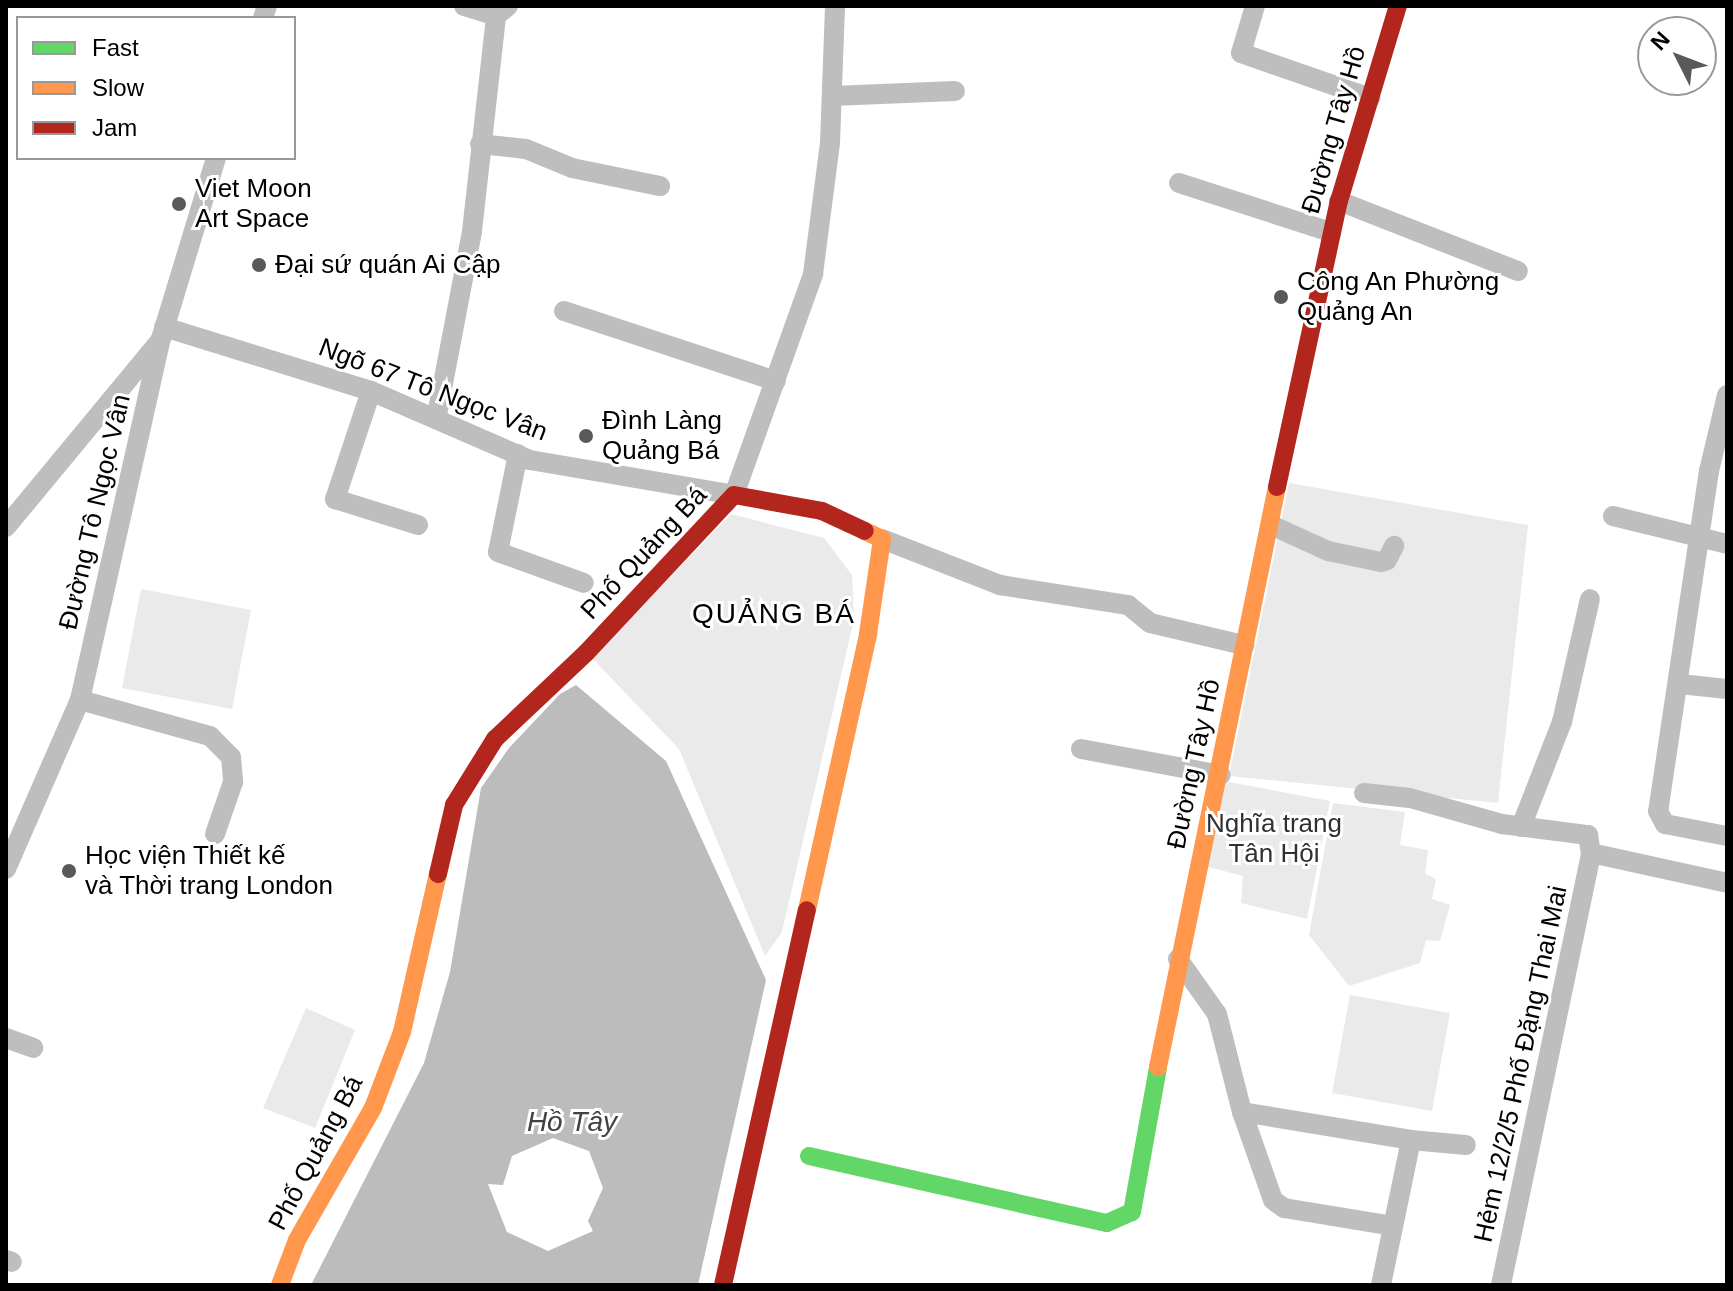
<!DOCTYPE html>
<meta charset="utf-8">
<style>
body{margin:0}
#map{position:relative;width:1733px;height:1291px;overflow:hidden;background:#fff;font-family:Helvetica,sans-serif}
div>[style]{position:absolute}
[style*='--x']{left:calc(var(--x)*1px);top:calc(var(--y)*1px);width:calc(var(--w)*1px);rotate:calc(var(--a)*1deg)}
.green>*{inset:0;background:#eaeaea}
.water>*{inset:0;background:#bcbcbc}
.pier>*{inset:0;background:#fff}
.street>*{height:20px;margin:-10px;padding:0 10px;transform-origin:10px;border-radius:10px;background:#bebebe}
.fast>*{height:18px;margin:-9px;padding:0 9px;transform-origin:9px;border-radius:9px;background:#63d668}
.slow>*{height:18px;margin:-9px;padding:0 9px;transform-origin:9px;border-radius:9px;background:#ff974d}
.jam>*{height:18px;margin:-9px;padding:0 9px;transform-origin:9px;border-radius:9px;background:#b3261e}
.dots>*{width:22px;height:22px;translate:-50% -50%;box-sizing:border-box;border:4px solid #fff;border-radius:50%}
span{translate:-50% -50%;white-space:nowrap;text-align:center;line-height:1.15;-webkit-text-stroke:6px #fff;paint-order:stroke}
.street-label{font-size:26px;color:#000}
.poi-label{font-size:26px;color:#000}
.left{translate:0 -50%;text-align:left}
.park-label{font-size:26px;color:#303030}
.neighbourhood-label{font-size:28px;color:#000;letter-spacing:2px}
.water-label{font-size:28px;color:#414141;font-style:italic}
.frame{position:absolute;inset:0;border:8px solid #000;pointer-events:none}
.legend{position:absolute;left:16px;top:16px;width:280px;height:144px;box-sizing:border-box;background:#fff;border:2px solid #999;margin:0;padding:10px 14px;list-style:none;font-size:24px;color:#000}
.legend li{display:flex;align-items:center;gap:16px;height:40px}
.legend b{width:40px;border:2px solid #999}
.north{position:absolute;left:1637px;top:16px;width:80px;height:80px;box-sizing:border-box;background:#fff;border:2px solid #999;border-radius:50%;rotate:312deg;font-size:22px;font-weight:700;line-height:32px;text-align:center;color:#000}
.north::after{content:'';display:block;margin:auto;width:28px;height:36px;background:#595959;clip-path:polygon(50% 0,100% 100%,50% 72%,0 100%)}
</style>
<div id="map">
<div class="green">
<i style="clip-path:polygon(1289px 483px,1528px 525px,1498px 803px,1229px 776px)"></i>
<i style="clip-path:polygon(731px 514px,824px 538px,852px 575px,854px 619px,782px 932px,765px 956px,679px 749px,592px 658px)"></i>
<i style="clip-path:polygon(141px 589px,251px 610px,232px 709px,122px 688px)"></i>
<i style="clip-path:polygon(1224px 781px,1330px 801px,1307px 919px,1241px 903px,1243px 876px,1205px 866px)"></i>
<i style="clip-path:polygon(1333px 803px,1405px 812px,1400px 845px,1428px 850px,1425px 874px,1436px 879px,1432px 899px,1450px 905px,1440px 941px,1426px 940px,1420px 963px,1349px 986px,1309px 935px)"></i>
<i style="clip-path:polygon(1350px 995px,1450px 1013px,1432px 1111px,1332px 1093px)"></i>
<i style="clip-path:polygon(306px 1008px,355px 1030px,315px 1128px,263px 1108px)"></i>
</div>
<div class="water">
<i style="clip-path:polygon(576px 685px,666px 761px,766px 980px,698px 1285px,311px 1285px,424px 1063px,450px 972px,481px 788px,509px 748px,560px 694px)"></i>
</div>
<div class="pier">
<i style="clip-path:polygon(553px 1138px,589px 1151px,603px 1188px,588px 1221px,593px 1231px,548px 1251px,507px 1232px,488px 1184px,503px 1185px,512px 1156px)"></i>
</div>
<div class="street">
<i style="--x:464;--y:6;--w:34;--a:17"></i>
<i style="--x:496;--y:16;--w:16;--a:-40"></i>
<i style="--x:1255;--y:6;--w:49;--a:106.6"></i>
<i style="--x:1241;--y:53;--w:137;--a:19.2"></i>
<i style="--x:263;--y:18;--w:13;--a:-72"></i>
<i style="--x:832;--y:96;--w:123;--a:-2.3"></i>
<i style="--x:480;--y:144;--w:46;--a:6.2"></i>
<i style="--x:526;--y:149;--w:50;--a:22.4"></i>
<i style="--x:572;--y:168;--w:90;--a:11.6"></i>
<i style="--x:1179;--y:183;--w:160;--a:17.9"></i>
<i style="--x:1339;--y:201;--w:192;--a:21.4"></i>
<i style="--x:564;--y:311;--w:223;--a:18.3"></i>
<i style="--x:164;--y:327;--w:217;--a:17.2"></i>
<i style="--x:371;--y:391;--w:173;--a:23.5"></i>
<i style="--x:530;--y:460;--w:207;--a:9.7"></i>
<i style="--x:734;--y:495;--w:235;--a:-70.3"></i>
<i style="--x:813;--y:274;--w:132;--a:-82.6"></i>
<i style="--x:830;--y:143;--w:137;--a:-87.9"></i>
<i style="--x:371;--y:391;--w:114;--a:108.4"></i>
<i style="--x:335;--y:499;--w:87;--a:17.4"></i>
<i style="--x:1727;--y:395;--w:78;--a:103.3"></i>
<i style="--x:1709;--y:471;--w:344;--a:98.5"></i>
<i style="--x:1658;--y:811;--w:15;--a:62"></i>
<i style="--x:1665;--y:824;--w:63;--a:11"></i>
<i style="--x:437;--y:415;--w:187;--a:-79.2"></i>
<i style="--x:472;--y:231;--w:216;--a:-83.6"></i>
<i style="--x:518;--y:454;--w:100;--a:101.5"></i>
<i style="--x:498;--y:552;--w:91;--a:19.8"></i>
<i style="--x:1613;--y:516;--w:117;--a:13.8"></i>
<i style="--x:1271;--y:525;--w:63;--a:24.5"></i>
<i style="--x:1328;--y:551;--w:54;--a:11.7"></i>
<i style="--x:1381;--y:562;--w:6;--a:-18"></i>
<i style="--x:1387;--y:560;--w:16;--a:-63"></i>
<i style="--x:6;--y:527;--w:240;--a:-50.4"></i>
<i style="--x:882;--y:539;--w:127;--a:21.3"></i>
<i style="--x:1000;--y:585;--w:130;--a:8.9"></i>
<i style="--x:1128;--y:605;--w:28;--a:39"></i>
<i style="--x:1150;--y:623;--w:97;--a:13.2"></i>
<i style="--x:1680;--y:684;--w:47;--a:6.1"></i>
<i style="--x:80;--y:700;--w:135;--a:15.5"></i>
<i style="--x:210;--y:736;--w:30;--a:45"></i>
<i style="--x:231;--y:757;--w:25;--a:85"></i>
<i style="--x:233;--y:782;--w:55;--a:109.1"></i>
<i style="--x:1081;--y:749;--w:142;--a:10.5"></i>
<i style="--x:1364;--y:793;--w:46;--a:6.2"></i>
<i style="--x:1410;--y:798;--w:96;--a:15.8"></i>
<i style="--x:1502;--y:824;--w:87;--a:7.3"></i>
<i style="--x:1588;--y:835;--w:18;--a:81"></i>
<i style="--x:1591;--y:853;--w:139;--a:12.4"></i>
<i style="--x:1521;--y:827;--w:113;--a:-68.7"></i>
<i style="--x:1562;--y:722;--w:126;--a:-77.2"></i>
<i style="--x:6;--y:869;--w:184;--a:-66.4"></i>
<i style="--x:80;--y:700;--w:370;--a:-77.4"></i>
<i style="--x:161;--y:339;--w:189;--a:-73.1"></i>
<i style="--x:1178;--y:959;--w:67;--a:54.7"></i>
<i style="--x:1217;--y:1014;--w:101;--a:75.7"></i>
<i style="--x:1242;--y:1112;--w:93;--a:70.6"></i>
<i style="--x:1273;--y:1200;--w:14;--a:36"></i>
<i style="--x:1284;--y:1208;--w:110;--a:9.4"></i>
<i style="--x:6;--y:1038;--w:29;--a:20"></i>
<i style="--x:1242;--y:1112;--w:171;--a:9.4"></i>
<i style="--x:1411;--y:1140;--w:148;--a:101.7"></i>
<i style="--x:1411;--y:1140;--w:55;--a:5.2"></i>
<i style="--x:6;--y:1260;--w:6;--a:18"></i>
<i style="--x:1501;--y:1285;--w:441;--a:-78.2"></i>
</div>
<div class="fast">
<i style="--x:809;--y:1156;--w:305;--a:12.7"></i>
<i style="--x:1107;--y:1223;--w:27;--a:-24"></i>
<i style="--x:1132;--y:1212;--w:147;--a:-79.8"></i>
</div>
<div class="slow">
<i style="--x:807;--y:910;--w:283;--a:-77.5"></i>
<i style="--x:868;--y:634;--w:96;--a:-81.6"></i>
<i style="--x:882;--y:539;--w:19;--a:-155"></i>
<i style="--x:1158;--y:1067;--w:592;--a:-78.41"></i>
<i style="--x:280;--y:1285;--w:48;--a:-69.3"></i>
<i style="--x:297;--y:1240;--w:152;--a:-60.1"></i>
<i style="--x:373;--y:1108;--w:81;--a:-69.1"></i>
<i style="--x:402;--y:1032;--w:162;--a:-77.2"></i>
</div>
<div class="jam">
<i style="--x:1277;--y:487;--w:293;--a:-77.8"></i>
<i style="--x:1339;--y:201;--w:204;--a:-73.2"></i>
<i style="--x:438;--y:874;--w:71;--a:-76.9"></i>
<i style="--x:454;--y:805;--w:78;--a:-58.2"></i>
<i style="--x:495;--y:739;--w:125;--a:-43.4"></i>
<i style="--x:586;--y:653;--w:216;--a:-46.9"></i>
<i style="--x:734;--y:495;--w:89;--a:10.3"></i>
<i style="--x:822;--y:511;--w:47;--a:24.9"></i>
<i style="--x:723;--y:1285;--w:384;--a:-77.4"></i>
</div>
<div class="dots">
<i style="left:179px;top:204px;background:#595959"></i>
<i style="left:259px;top:265px;background:#595959"></i>
<i style="left:1281px;top:297px;background:#595959"></i>
<i style="left:586px;top:436px;background:#595959"></i>
<i style="left:69px;top:871px;background:#595959"></i>
</div>
<div class="street-label">
<span style="left:1334px;top:130px;rotate:-74deg">Đường Tây Hồ</span>
<span style="left:433px;top:390px;rotate:21deg">Ngõ 67 Tô Ngọc Vân</span>
<span style="left:95px;top:512px;rotate:-77deg">Đường Tô Ngọc Vân</span>
<span style="left:644px;top:553px;rotate:-47deg">Phố Quảng Bá</span>
<span style="left:1194px;top:764px;rotate:-78deg">Đường Tây Hồ</span>
<span style="left:1521px;top:1064px;rotate:-78deg">Hẻm 12/2/5 Phố Đặng Thai Mai</span>
<span style="left:316px;top:1153px;rotate:-62deg">Phố Quảng Bá</span>
</div>
<div class="poi-label">
<span class="left" style="left:195px;top:204px">Viet Moon<br>Art Space</span>
<span class="left" style="left:275px;top:265px">Đại sứ quán Ai Cập</span>
<span class="left" style="left:1297px;top:297px">Công An Phường<br>Quảng An</span>
<span class="left" style="left:602px;top:436px">Đình Làng<br>Quảng Bá</span>
<span class="left" style="left:85px;top:871px">Học viện Thiết kế<br>và Thời trang London</span>
</div>
<div class="park-label">
<span style="left:1274px;top:839px">Nghĩa trang<br>Tân Hội</span>
</div>
<div class="neighbourhood-label">
<span style="left:774px;top:614px">QUẢNG BÁ</span>
</div>
<div class="water-label">
<span style="left:572px;top:1122px">Hồ Tây</span>
</div>
<div class="frame"></div>
<ul class="legend">
<li><b style="height:10px;background:#63d668"></b>Fast</li>
<li><b style="height:10px;background:#ff974d"></b>Slow</li>
<li><b style="height:10px;background:#b3261e"></b>Jam</li>
</ul>
<div class="north">N</div>
</div>
